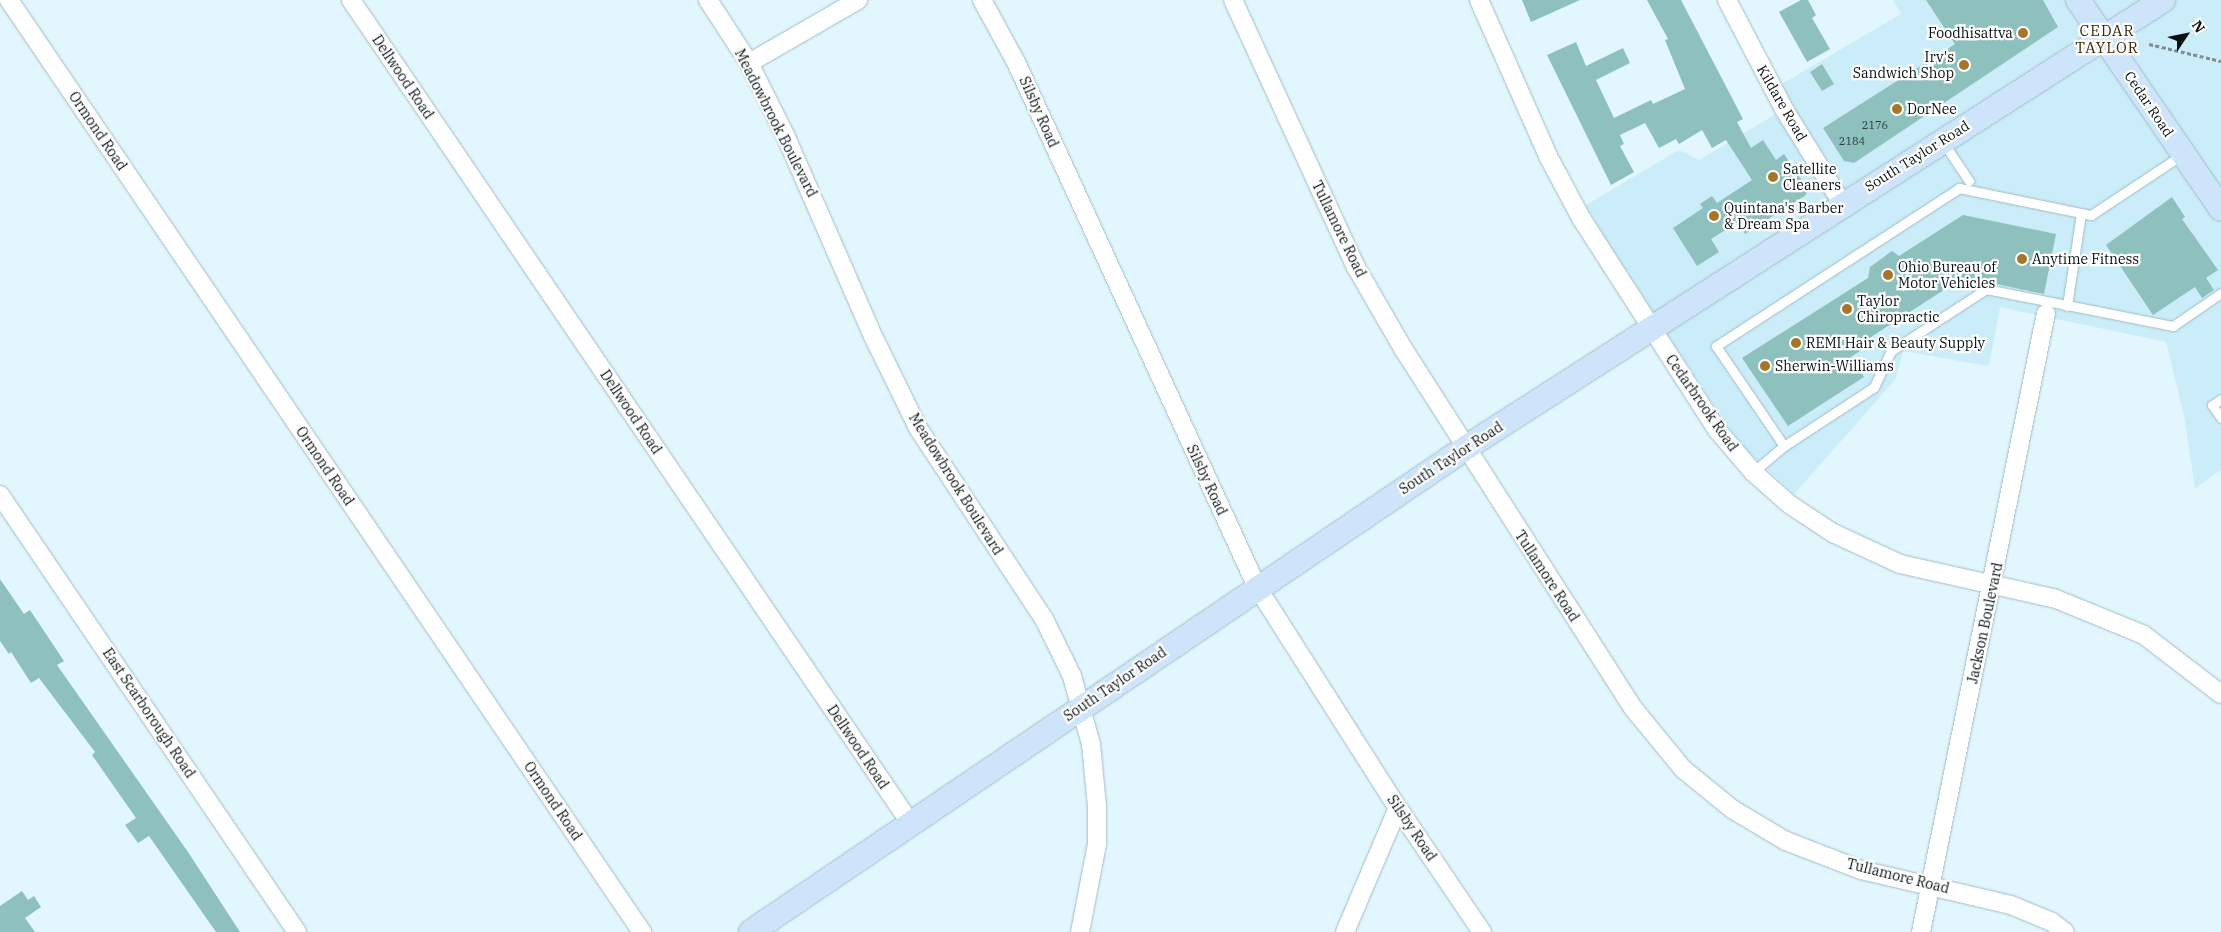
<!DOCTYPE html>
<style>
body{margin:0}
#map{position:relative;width:2221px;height:932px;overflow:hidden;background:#e1f6fd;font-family:"IBM Plex Serif",serif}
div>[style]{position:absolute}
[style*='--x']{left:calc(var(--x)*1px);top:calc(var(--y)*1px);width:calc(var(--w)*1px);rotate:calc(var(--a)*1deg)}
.built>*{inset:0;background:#caedf9}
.building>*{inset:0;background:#8ec1be}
.path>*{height:3px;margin-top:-1.5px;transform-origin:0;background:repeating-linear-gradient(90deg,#7f8e93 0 4px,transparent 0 6.5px)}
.roads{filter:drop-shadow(0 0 1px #a3bcc4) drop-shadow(0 0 1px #a3bcc4)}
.service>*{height:9px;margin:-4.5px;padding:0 4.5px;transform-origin:4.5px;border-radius:4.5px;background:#fff}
.minor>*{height:18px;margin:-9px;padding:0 9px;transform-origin:9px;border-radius:9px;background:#fff}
.secondary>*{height:24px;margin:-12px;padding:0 12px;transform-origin:12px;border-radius:12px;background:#cee4fa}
.dots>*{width:14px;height:14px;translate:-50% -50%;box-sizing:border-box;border:2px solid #fff;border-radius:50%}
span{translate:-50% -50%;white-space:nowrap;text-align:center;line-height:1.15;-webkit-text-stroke:4.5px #fff;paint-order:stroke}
.number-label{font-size:11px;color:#293c3e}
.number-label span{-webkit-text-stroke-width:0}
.poi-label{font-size:14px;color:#071013}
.right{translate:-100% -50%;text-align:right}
.left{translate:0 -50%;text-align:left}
.street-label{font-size:14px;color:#071013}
.neighbourhood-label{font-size:15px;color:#3d2702;letter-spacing:1px}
.north{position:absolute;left:2161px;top:10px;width:50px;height:50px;-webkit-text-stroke:4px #fff;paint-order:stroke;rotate:56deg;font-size:14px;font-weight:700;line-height:20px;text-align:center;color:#071013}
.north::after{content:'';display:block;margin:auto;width:18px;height:22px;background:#071013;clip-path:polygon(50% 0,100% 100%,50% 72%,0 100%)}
</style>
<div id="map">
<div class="built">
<i style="clip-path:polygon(1893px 0,2221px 0,2221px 470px,2195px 488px,2184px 415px,2166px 342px,2000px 307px,1989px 366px,1903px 351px,1895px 380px,1794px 494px,1744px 448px,1725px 422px,1607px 242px,1586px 205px,1679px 150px,1699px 160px,1776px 114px,1765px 94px,1901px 14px)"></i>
</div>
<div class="building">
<i style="clip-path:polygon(1522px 0,1580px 0,1531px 22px)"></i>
<i style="clip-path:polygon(1647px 0,1681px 0,1743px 119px,1737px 122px,1751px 148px,1763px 140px,1776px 160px,1784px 154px,1807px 188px,1806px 195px,1745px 234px,1738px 222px,1711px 239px,1719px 252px,1697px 266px,1673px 228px,1703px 208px,1700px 204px,1712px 196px,1717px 203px,1752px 180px,1726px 140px,1712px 148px,1702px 130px,1679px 144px,1676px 139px,1659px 148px,1645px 123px,1620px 135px,1624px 144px,1620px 146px,1634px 172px,1611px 185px,1547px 55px,1576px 42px,1586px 66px,1623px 48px,1630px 63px,1596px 80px,1614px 118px,1651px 100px,1653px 104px,1685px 89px,1665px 40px,1668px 39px)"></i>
<i style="clip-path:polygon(1801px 0,1808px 0,1816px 15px,1812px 18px,1830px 49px,1807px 62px,1779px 12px)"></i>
<i style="clip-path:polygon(1926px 0,2043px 0,2058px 27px,1854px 163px,1844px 161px,1823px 128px,1955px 44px)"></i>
<i style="clip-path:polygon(1822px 64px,1834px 84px,1822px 91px,1810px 72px)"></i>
<i style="clip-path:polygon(2172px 197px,2185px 217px,2182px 219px,2218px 270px,2206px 278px,2214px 290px,2202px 298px,2195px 287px,2153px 315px,2106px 245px)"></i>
<i style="clip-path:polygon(1963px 215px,2056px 234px,2044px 294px,1964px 277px,1857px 346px,1860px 351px,1851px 357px,1864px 377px,1788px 426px,1742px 358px,1868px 278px,1870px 267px,1892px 251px,1899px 256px)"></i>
<i style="clip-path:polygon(0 579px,24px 614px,30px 610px,64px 661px,57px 665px,188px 852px,240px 932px,216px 932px,149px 836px,138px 843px,125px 825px,136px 818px,92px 755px,95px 752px,39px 678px,31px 683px,11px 652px,9px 654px,0 641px)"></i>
<i style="clip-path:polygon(22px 891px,28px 900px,34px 896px,41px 907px,25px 918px,35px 932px,0 932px,0 906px)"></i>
</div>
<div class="path">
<i style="--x:2149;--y:44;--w:74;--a:13.3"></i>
</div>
<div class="roads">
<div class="service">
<i style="--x:1943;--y:142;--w:47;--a:56.3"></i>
<i style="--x:2067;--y:306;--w:94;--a:-81.4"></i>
<i style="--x:2221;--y:399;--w:11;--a:146"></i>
<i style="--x:2212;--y:405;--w:16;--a:55"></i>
<i style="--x:1784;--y:446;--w:108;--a:-33.2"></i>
<i style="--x:1874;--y:387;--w:40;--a:-65"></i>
<i style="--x:1891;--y:351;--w:113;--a:-33.1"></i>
<i style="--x:1986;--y:289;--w:191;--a:11.2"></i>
<i style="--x:2173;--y:326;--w:58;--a:-34.5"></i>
<i style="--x:1753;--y:472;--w:40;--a:-40"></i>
<i style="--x:1784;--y:446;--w:121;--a:-124.2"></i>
<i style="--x:1716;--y:346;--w:290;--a:-33"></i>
<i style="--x:1959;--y:188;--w:135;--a:11.6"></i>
<i style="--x:2091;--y:215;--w:110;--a:-33.5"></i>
</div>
<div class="minor">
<i style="--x:9;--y:0;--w:1127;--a:55.82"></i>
<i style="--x:351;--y:0;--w:996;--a:55.8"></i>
<i style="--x:708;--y:0;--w:75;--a:56.9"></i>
<i style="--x:749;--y:63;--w:83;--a:63.4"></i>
<i style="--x:786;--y:137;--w:217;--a:66.4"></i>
<i style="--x:873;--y:336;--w:102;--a:63.9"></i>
<i style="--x:918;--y:428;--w:229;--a:56.6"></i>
<i style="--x:1044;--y:619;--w:64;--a:63.8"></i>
<i style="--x:1072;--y:676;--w:71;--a:74.4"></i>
<i style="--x:1091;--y:744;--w:62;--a:84.5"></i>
<i style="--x:1097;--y:806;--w:38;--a:90"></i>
<i style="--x:1097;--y:844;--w:90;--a:100.9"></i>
<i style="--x:982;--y:0;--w:71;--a:61.3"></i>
<i style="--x:1016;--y:62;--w:578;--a:65.34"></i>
<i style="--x:1257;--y:587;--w:262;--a:57.5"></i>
<i style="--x:1398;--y:808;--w:150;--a:55.9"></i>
<i style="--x:1233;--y:0;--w:294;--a:65.3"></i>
<i style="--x:1356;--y:267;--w:96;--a:60"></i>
<i style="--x:1404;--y:350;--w:425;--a:57.4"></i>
<i style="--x:1633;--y:708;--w:79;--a:50.7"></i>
<i style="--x:1683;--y:769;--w:63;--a:39.2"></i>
<i style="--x:1732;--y:809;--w:63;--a:30.7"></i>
<i style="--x:1786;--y:841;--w:80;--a:21.1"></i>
<i style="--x:1861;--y:870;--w:154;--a:13.1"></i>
<i style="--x:2011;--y:905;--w:44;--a:22.5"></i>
<i style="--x:2052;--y:922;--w:16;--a:38"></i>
<i style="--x:1479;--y:0;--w:171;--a:66.1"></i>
<i style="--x:1548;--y:156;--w:70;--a:62"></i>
<i style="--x:1581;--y:218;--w:253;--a:57.3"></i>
<i style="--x:1718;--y:431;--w:54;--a:49.5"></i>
<i style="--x:1753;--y:472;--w:48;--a:41.6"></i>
<i style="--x:1789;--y:504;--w:53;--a:33.4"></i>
<i style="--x:1833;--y:533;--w:74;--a:24.8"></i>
<i style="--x:1900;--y:564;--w:160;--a:12.6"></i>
<i style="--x:2056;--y:599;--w:95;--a:22.2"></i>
<i style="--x:2144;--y:635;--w:97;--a:37.5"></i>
<i style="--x:1727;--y:0;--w:125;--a:62.4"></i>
<i style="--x:1785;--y:111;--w:108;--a:58.2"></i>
<i style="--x:749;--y:63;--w:126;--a:-30"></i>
<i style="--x:0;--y:495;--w:528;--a:55.8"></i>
<i style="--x:1345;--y:932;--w:135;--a:-66.9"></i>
<i style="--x:1921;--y:932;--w:631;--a:-78.58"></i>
</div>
<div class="secondary">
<i style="--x:2078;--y:0;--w:253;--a:55.6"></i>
<i style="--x:751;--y:932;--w:861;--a:-34.11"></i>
<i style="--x:1464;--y:449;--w:831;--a:-32.71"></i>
</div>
</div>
<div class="dots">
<i style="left:2023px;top:33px;background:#a5762a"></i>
<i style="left:1964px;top:65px;background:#a5762a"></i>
<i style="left:1897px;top:109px;background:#a5762a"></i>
<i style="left:1773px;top:177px;background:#a5762a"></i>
<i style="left:1714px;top:216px;background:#a5762a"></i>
<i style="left:2022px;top:259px;background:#a5762a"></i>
<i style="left:1888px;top:275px;background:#a5762a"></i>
<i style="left:1847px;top:309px;background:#a5762a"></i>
<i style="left:1796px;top:343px;background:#a5762a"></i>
<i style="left:1765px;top:366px;background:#a5762a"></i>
</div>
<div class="number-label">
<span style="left:1875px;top:125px">2176</span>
<span style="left:1852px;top:141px">2184</span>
</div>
<div class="poi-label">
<span class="right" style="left:2013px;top:33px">Foodhisattva</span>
<span class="right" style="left:1954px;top:65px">Irv's<br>Sandwich Shop</span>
<span class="left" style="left:1907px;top:109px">DorNee</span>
<span class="left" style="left:1783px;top:177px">Satellite<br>Cleaners</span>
<span class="left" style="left:1724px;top:216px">Quintana's Barber<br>&amp; Dream Spa</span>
<span class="left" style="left:2032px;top:259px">Anytime Fitness</span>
<span class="left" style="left:1898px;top:275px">Ohio Bureau of<br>Motor Vehicles</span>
<span class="left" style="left:1857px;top:309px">Taylor<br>Chiropractic</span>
<span class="left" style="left:1806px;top:343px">REMI Hair &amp; Beauty Supply</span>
<span class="left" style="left:1775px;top:366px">Sherwin-Williams</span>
</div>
<div class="street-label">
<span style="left:403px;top:77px;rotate:56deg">Dellwood Road</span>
<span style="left:1782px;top:103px;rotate:60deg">Kildare Road</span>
<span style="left:2149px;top:104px;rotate:56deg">Cedar Road</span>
<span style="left:1039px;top:112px;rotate:66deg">Silsby Road</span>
<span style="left:776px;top:123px;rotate:63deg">Meadowbrook Boulevard</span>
<span style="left:98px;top:131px;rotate:56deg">Ormond Road</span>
<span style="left:1917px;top:156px;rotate:-32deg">South Taylor Road</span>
<span style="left:1339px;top:229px;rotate:64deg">Tullamore Road</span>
<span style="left:1702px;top:403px;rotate:55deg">Cedarbrook Road</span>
<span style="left:631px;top:412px;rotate:56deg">Dellwood Road</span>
<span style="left:1451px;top:458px;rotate:-33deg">South Taylor Road</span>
<span style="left:325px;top:466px;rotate:56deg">Ormond Road</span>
<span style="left:1207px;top:480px;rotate:65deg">Silsby Road</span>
<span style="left:956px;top:484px;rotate:58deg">Meadowbrook Boulevard</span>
<span style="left:1547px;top:576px;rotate:57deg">Tullamore Road</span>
<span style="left:1985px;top:623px;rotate:-78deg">Jackson Boulevard</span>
<span style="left:1115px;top:684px;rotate:-34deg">South Taylor Road</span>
<span style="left:149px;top:713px;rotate:56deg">East Scarborough Road</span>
<span style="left:858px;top:747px;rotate:56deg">Dellwood Road</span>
<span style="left:553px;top:801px;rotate:56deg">Ormond Road</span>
<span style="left:1412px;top:828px;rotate:56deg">Silsby Road</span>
<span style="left:1898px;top:876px;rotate:14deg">Tullamore Road</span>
</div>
<div class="neighbourhood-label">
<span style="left:2107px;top:39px">CEDAR<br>TAYLOR</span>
</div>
<div class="north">N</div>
</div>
